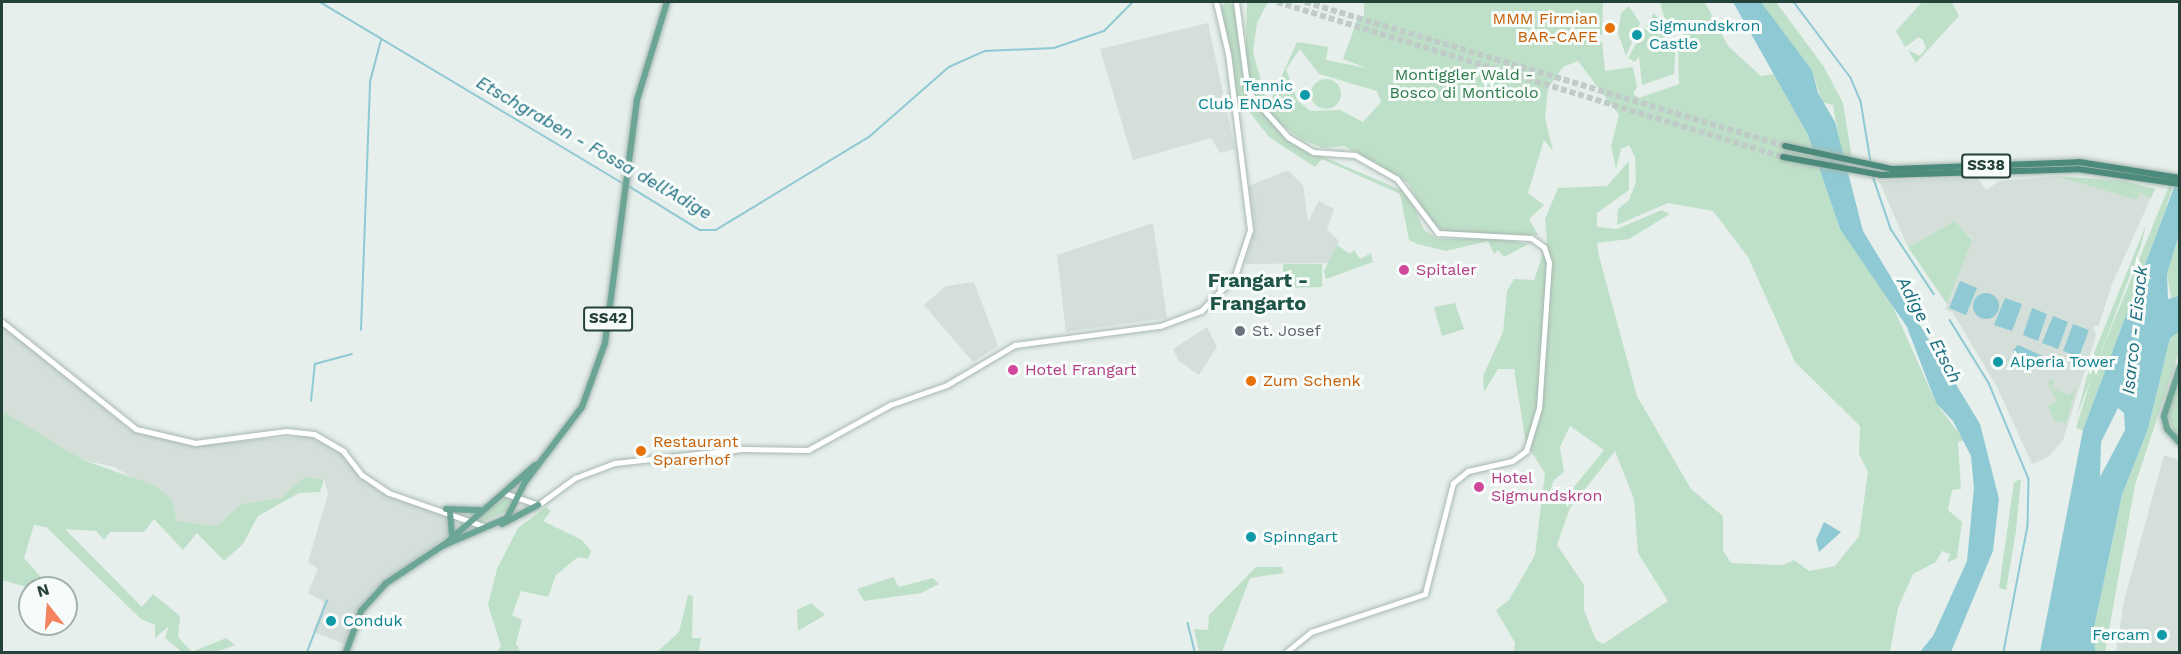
<!DOCTYPE html>
<style>
body{margin:0}
#map{position:relative;width:2181px;height:654px;overflow:hidden;background:#e6efeb;font-family:"Work Sans",sans-serif}
div>[style]{position:absolute}
[style*='--x']{left:calc(var(--x)*1px);top:calc(var(--y)*1px);width:calc(var(--w)*1px);rotate:calc(var(--a)*1deg)}
.built>*{inset:0;background:#d4dfda}
.green>*{inset:0;background:#bfe0c8}
.round{border-radius:50%}
.water>*{inset:0;background:#8ec9d4}
.stream>*{height:1.5px;margin:-0.75px;padding:0 0.75px;transform-origin:0.75px;border-radius:0.75px;background:#8ec9d4}
.trunk-tunnel>*{height:6px;margin-top:-3px;transform-origin:0;background:repeating-linear-gradient(90deg,#bfccc8 0 6px,transparent 0 9px)}
.roads{filter:drop-shadow(0 0 2px #a8b8b2) drop-shadow(0 0 2px #a8b8b2)}
.tertiary>*{height:4.5px;margin:-2.25px;padding:0 2.25px;transform-origin:2.25px;border-radius:2.25px;background:#fff}
.secondary>*{height:5px;margin:-2.5px;padding:0 2.5px;transform-origin:2.5px;border-radius:2.5px;background:#fff}
.primary>*{height:6px;margin:-3px;padding:0 3px;transform-origin:3px;border-radius:3px;background:#6aa596}
.trunk>*{height:6px;margin:-3px;padding:0 3px;transform-origin:3px;border-radius:3px;background:#4c8a7c}
.dots>*{width:16px;height:16px;translate:-50% -50%;box-sizing:border-box;border:3px solid #f7fbf9;border-radius:50%}
span{translate:-50% -50%;white-space:nowrap;text-align:center;line-height:1.15;-webkit-text-stroke:6px #f7fbf9;paint-order:stroke}
.shield-label span{padding:2px 4px;background:#f7fbf9;border:2px solid;border-radius:4px;-webkit-text-stroke-width:0}
.shield-label{font-size:15px;color:#24423a;font-weight:700}
.food-label{font-size:16px;color:#c56008}
.right{translate:-100% -50%;text-align:right}
.left{translate:0 -50%;text-align:left}
.culture-label{font-size:16px;color:#0d838f}
.park-label{font-size:16px;color:#2d7a4b}
.hotel-label{font-size:16px;color:#b23c85}
.worship-label{font-size:16px;color:#5b616d}
.water-label{font-size:18px;color:#1c6f80;font-style:italic}
.quarter-label{font-size:20px;color:#1f5548;font-weight:700}
.frame{position:absolute;inset:0;border:3px solid #24423a;pointer-events:none}
.north{position:absolute;left:18px;top:576px;width:60px;height:60px;box-sizing:border-box;background:#f7fbf9;border:2px solid #a3b1ad;border-radius:50%;rotate:343deg;font-size:16px;font-weight:700;line-height:24px;text-align:center;color:#24423a}
.north::after{content:'';display:block;margin:auto;width:21px;height:27px;background:#f4845f;clip-path:polygon(50% 0,100% 100%,50% 72%,0 100%)}
</style>
<div id="map">
<div class="built">
<i style="clip-path:polygon(1208px 23px,1235px 149px,1220px 153px,1211px 138px,1133px 160px,1100px 49px)"></i>
<i style="clip-path:polygon(1288px 170px,1303px 185px,1308px 221px,1319px 201px,1334px 209px,1327px 229px,1339px 241px,1329px 263px,1245px 264px,1255px 228px,1249px 186px)"></i>
<i style="clip-path:polygon(2057px 176px,2155px 189px,2112px 284px,2099px 325px,2093px 327px,2096px 335px,2063px 440px,2048px 457px,2032px 464px,1997px 387px,1953px 313px,1945px 309px,1972px 239px,1955px 221px,1908px 247px,1879px 181px,1978px 178px,1986px 190px,1999px 181px)"></i>
<i style="clip-path:polygon(1153px 223px,1167px 318px,1066px 332px,1057px 255px)"></i>
<i style="clip-path:polygon(974px 282px,998px 346px,973px 362px,924px 305px,946px 286px)"></i>
<i style="clip-path:polygon(2px 325px,129px 429px,188px 445px,308px 436px,341px 453px,378px 491px,449px 516px,449px 535px,373px 590px,345px 644px,313px 632px,324px 602px,308px 593px,318px 569px,308px 562px,328px 494px,324px 479px,304px 477px,281px 498px,241px 504px,217px 526px,177px 521px,172px 500px,114px 467px,83px 460px,48px 442px,2px 411px)"></i>
<i style="clip-path:polygon(1207px 327px,1217px 347px,1199px 375px,1179px 361px,1173px 349px)"></i>
<i style="clip-path:polygon(2164px 455px,2179px 460px,2179px 652px,2116px 652px,2124px 601px)"></i>
</div>
<div class="green">
<i style="clip-path:polygon(1226px 2px,1234px 5px,1245px 94px,1291px 143px,1408px 193px,1424px 230px,1438px 239px,1499px 239px,1529px 244px,1504px 257px,1498px 250px,1494px 254px,1488px 241px,1446px 251px,1417px 244px,1409px 240px,1400px 194px,1322px 159px,1315px 167px,1269px 137px,1234px 92px,1221px 7px)"></i>
<i style="clip-path:polygon(evenodd,1247px 2px,1268px 2px,1257px 23px,1253px 52px,1268px 106px,1297px 42px,1328px 47px,1326px 60px,1366px 68px,1343px 59px,1358px 18px,1364px 16px,1364px 2px,1603px 2px,1602px 34px,1596px 39px,1602px 42px,1605px 71px,1633px 67px,1637px 87px,1633px 94px,1639px 98px,1679px 84px,1678px 38px,1684px 35px,1664px 17px,1660px 2px,1705px 2px,1728px 46px,1761px 76px,1774px 74px,1808px 135px,1840px 229px,1890px 300px,1936px 403px,1964px 440px,1958px 442px,1961px 489px,1952px 490px,1948px 510px,1962px 522px,1957px 558px,1947px 563px,1950px 554px,1942px 551px,1936px 562px,1913px 574px,1898px 608px,1890px 652px,1514px 652px,1515px 643px,1496px 610px,1509px 600px,1535px 555px,1545px 473px,1526px 444px,1514px 369px,1498px 369px,1484px 392px,1483px 376px,1503px 332px,1507px 291px,1514px 279px,1534px 280px,1547px 241px,1545px 219px,1558px 188px,1607px 186px,1629px 161px,1629px 190px,1597px 213px,1597px 227px,1617px 229px,1662px 210px,1670px 214px,1629px 239px,1597px 243px,1599px 256px,1637px 396px,1691px 489px,1723px 516px,1723px 550px,1731px 563px,1783px 565px,1794px 560px,1809px 571px,1835px 566px,1859px 536px,1868px 472px,1859px 454px,1860px 426px,1795px 362px,1748px 257px,1713px 211px,1668px 203px,1617px 225px,1618px 209px,1629px 200px,1636px 182px,1635px 157px,1629px 145px,1621px 149px,1616px 169px,1611px 146px,1619px 115px,1578px 61px,1563px 67px,1548px 88px,1545px 118px,1553px 151px,1544px 140px,1528px 193px,1544px 205px,1529px 219px,1538px 235px,1455px 234px,1432px 226px,1408px 183px,1393px 173px,1344px 146px,1323px 148px,1302px 140px,1269px 115px,1245px 80px,1247px 2px,1300px 49px,1319px 74px,1377px 91px,1381px 102px,1363px 122px,1340px 110px,1310px 111px,1297px 100px,1286px 69px,1300px 49px,1247px 2px,1570px 426px,1604px 450px,1573px 488px,1553px 502px,1547px 499px,1554px 480px,1564px 472px,1560px 447px,1570px 426px,1247px 2px,1615px 451px,1634px 499px,1638px 553px,1668px 601px,1603px 644px,1596px 640px,1584px 610px,1584px 585px,1557px 545px,1570px 508px,1615px 451px)"></i>
<i style="clip-path:polygon(1761px 2px,1776px 2px,1824px 67px,1843px 103px,1852px 158px,1842px 157px,1833px 105px,1822px 102px,1812px 70px)"></i>
<i style="clip-path:polygon(1922px 2px,1952px 2px,1959px 16px,1916px 63px,1908px 50px,1920px 56px,1926px 48px,1923px 40px,1919px 37px,1905px 47px,1896px 31px)"></i>
<i style="clip-path:polygon(1629px 6px,1640px 23px,1626px 56px,1618px 33px,1621px 13px)"></i>
<i style="clip-path:polygon(1654px 13px,1670px 33px,1647px 48px,1676px 40px,1674px 74px,1642px 85px,1639px 56px,1635px 62px,1628px 58px)"></i>
<i class="round" style="left:1311px;top:79px;width:30px;height:30px"></i>
<i style="clip-path:polygon(2057px 176px,2124px 181px,2155px 189px,2151px 198px,2140px 193px,2137px 200px)"></i>
<i style="clip-path:polygon(2169px 186px,2173px 187px,2158px 230px,2083px 431px,2076px 428px,2093px 372px)"></i>
<i style="clip-path:polygon(1955px 221px,1972px 240px,1947px 304px,1908px 247px)"></i>
<i style="clip-path:polygon(2146px 225px,2140px 249px,2076px 418px,2092px 358px)"></i>
<i style="clip-path:polygon(2179px 235px,2179px 296px,2172px 302px,2167px 274px)"></i>
<i style="clip-path:polygon(1337px 245px,1350px 254px,1354px 250px,1360px 259px,1371px 253px,1373px 262px,1326px 279px,1324px 271px)"></i>
<i style="clip-path:polygon(1283px 264px,1322px 264px,1322px 287px,1283px 288px)"></i>
<i style="clip-path:polygon(1455px 303px,1464px 329px,1442px 336px,1434px 307px)"></i>
<i style="clip-path:polygon(2179px 332px,2179px 352px,2135px 485px,2105px 652px,2095px 652px,2094px 628px,2122px 495px,2148px 429px,2170px 338px)"></i>
<i style="clip-path:polygon(2179px 375px,2179px 440px,2167px 416px)"></i>
<i style="clip-path:polygon(2050px 379px,2055px 380px,2052px 388px,2068px 395px,2076px 389px,2066px 423px,2054px 421px,2048px 406px,2057px 402px,2048px 383px)"></i>
<i style="clip-path:polygon(2px 411px,83px 460px,156px 486px,172px 500px,177px 521px,217px 526px,241px 504px,281px 498px,304px 477px,324px 479px,320px 492px,299px 493px,258px 516px,243px 544px,224px 561px,197px 533px,183px 550px,154px 519px,144px 532px,110px 532px,104px 540px,96px 531px,65px 529px,142px 607px,153px 594px,180px 616px,178px 637px,192px 652px,226px 638px,235px 645px,216px 652px,182px 652px,165px 638px,169px 626px,155px 638px,155px 625px,141px 619px,46px 527px,34px 525px,24px 558px,46px 583px,30px 588px,2px 580px)"></i>
<i style="clip-path:polygon(2021px 479px,2016px 531px,2006px 590px,1999px 588px,2014px 482px)"></i>
<i style="clip-path:polygon(507px 496px,512px 500px,507px 511px,480px 523px,478px 518px)"></i>
<i style="clip-path:polygon(546px 507px,551px 511px,543px 521px,582px 540px,591px 551px,588px 559px,578px 557px,556px 575px,548px 597px,521px 591px,512px 615px,522px 620px,516px 644px,521px 652px,497px 652px,501px 646px,488px 605px,497px 569px,518px 528px)"></i>
<i style="clip-path:polygon(1256px 567px,1282px 567px,1284px 573px,1250px 578px,1222px 652px,1199px 652px,1194px 629px,1208px 630px,1209px 615px)"></i>
<i style="clip-path:polygon(893px 577px,899px 587px,933px 578px,939px 584px,921px 593px,864px 601px,857px 589px)"></i>
<i style="clip-path:polygon(688px 595px,693px 596px,692px 638px,701px 638px,699px 652px,657px 652px,679px 632px)"></i>
<i style="clip-path:polygon(811px 603px,825px 615px,798px 631px,797px 610px)"></i>
</div>
<div class="water">
<i style="clip-path:polygon(1733px 2px,1761px 2px,1812px 70px,1818px 93px,1835px 122px,1863px 231px,1980px 424px,1999px 499px,1993px 551px,1951px 652px,1920px 652px,1933px 636px,1967px 561px,1974px 488px,1971px 456px,1953px 421px,1936px 403px,1907px 327px,1840px 229px,1808px 135px)"></i>
<i style="clip-path:polygon(evenodd,2179px 174px,2179px 235px,2167px 274px,2168px 299px,2179px 296px,2179px 332px,2170px 338px,2148px 429px,2122px 495px,2094px 628px,2095px 652px,2040px 652px,2083px 430px,2179px 174px,2118px 408px,2124px 413px,2125px 430px,2100px 477px,2101px 442px,2118px 408px)"></i>
<i style="clip-path:polygon(1960px 281px,1977px 288px,1966px 315px,1949px 308px)"></i>
<i class="round" style="left:1973px;top:293px;width:26px;height:26px"></i>
<i style="clip-path:polygon(2005px 298px,2022px 304px,2012px 331px,1994px 325px)"></i>
<i style="clip-path:polygon(2032px 308px,2047px 314px,2038px 341px,2023px 335px)"></i>
<i style="clip-path:polygon(2053px 316px,2068px 322px,2058px 349px,2042px 343px)"></i>
<i style="clip-path:polygon(2073px 324px,2089px 330px,2079px 357px,2063px 351px)"></i>
<i style="clip-path:polygon(2018px 345px,2059px 363px,2060px 367px,2029px 360px,2013px 350px)"></i>
<i style="clip-path:polygon(1824px 522px,1841px 532px,1819px 552px,1816px 540px)"></i>
</div>
<div class="stream">
<i style="--x:320;--y:2;--w:353;--a:30.9"></i>
<i style="--x:1794;--y:2;--w:95;--a:53.1"></i>
<i style="--x:1851;--y:78;--w:25;--a:67"></i>
<i style="--x:1861;--y:101;--w:62;--a:80.7"></i>
<i style="--x:1873;--y:176;--w:56;--a:71.2"></i>
<i style="--x:1891;--y:229;--w:78;--a:56.5"></i>
<i style="--x:627;--y:185;--w:86;--a:31.7"></i>
<i style="--x:700;--y:230;--w:16;--a:0"></i>
<i style="--x:716;--y:230;--w:179;--a:-31.3"></i>
<i style="--x:869;--y:137;--w:106;--a:-41.2"></i>
<i style="--x:949;--y:67;--w:39;--a:-24"></i>
<i style="--x:985;--y:51;--w:69;--a:-2.5"></i>
<i style="--x:1054;--y:48;--w:53;--a:-18.8"></i>
<i style="--x:1104;--y:31;--w:41;--a:-45"></i>
<i style="--x:1950;--y:320;--w:74;--a:58.2"></i>
<i style="--x:1989;--y:383;--w:104;--a:67.4"></i>
<i style="--x:2029;--y:479;--w:47;--a:91.2"></i>
<i style="--x:2028;--y:526;--w:128;--a:100.8"></i>
<i style="--x:361;--y:330;--w:248;--a:-87.9"></i>
<i style="--x:370;--y:82;--w:43;--a:-75.3"></i>
<i style="--x:311;--y:401;--w:37;--a:-84"></i>
<i style="--x:315;--y:364;--w:38;--a:-15"></i>
<i style="--x:1188;--y:623;--w:30;--a:76"></i>
<i style="--x:307;--y:652;--w:55;--a:-68.6"></i>
</div>
<div class="trunk-tunnel">
<i style="--x:1277;--y:2;--w:529;--a:17.03"></i>
<i style="--x:1305;--y:2;--w:501;--a:16.7"></i>
</div>
<div class="roads">
<div class="tertiary">
<i style="--x:504;--y:493;--w:36;--a:19"></i>
<i style="--x:538;--y:505;--w:46;--a:-36.1"></i>
<i style="--x:575;--y:478;--w:43;--a:-20.6"></i>
<i style="--x:615;--y:463;--w:128;--a:-6.3"></i>
<i style="--x:742;--y:449;--w:66;--a:0.9"></i>
<i style="--x:808;--y:450;--w:94;--a:-28.8"></i>
<i style="--x:890;--y:405;--w:60;--a:-19.3"></i>
<i style="--x:947;--y:385;--w:79;--a:-30.5"></i>
<i style="--x:1015;--y:345;--w:146;--a:-7.5"></i>
<i style="--x:1160;--y:326;--w:44;--a:-20.1"></i>
<i style="--x:1201;--y:311;--w:49;--a:-45.8"></i>
<i style="--x:1235;--y:276;--w:48;--a:-71.9"></i>
<i style="--x:1250;--y:230;--w:177;--a:-97.1"></i>
<i style="--x:1228;--y:54;--w:53;--a:-103"></i>
</div>
<div class="secondary">
<i style="--x:1236;--y:2;--w:91;--a:82.4"></i>
<i style="--x:1248;--y:92;--w:60;--a:48.4"></i>
<i style="--x:1288;--y:137;--w:29;--a:31"></i>
<i style="--x:1313;--y:152;--w:42;--a:4.1"></i>
<i style="--x:1355;--y:155;--w:48;--a:29.7"></i>
<i style="--x:1397;--y:179;--w:68;--a:52.8"></i>
<i style="--x:1438;--y:233;--w:93;--a:3.1"></i>
<i style="--x:1531;--y:238;--w:16;--a:35"></i>
<i style="--x:1544;--y:247;--w:16;--a:72"></i>
<i style="--x:1549;--y:262;--w:146;--a:93.9"></i>
<i style="--x:1539;--y:408;--w:45;--a:106.8"></i>
<i style="--x:1526;--y:451;--w:17;--a:144"></i>
<i style="--x:1512;--y:461;--w:45;--a:167.2"></i>
<i style="--x:1468;--y:471;--w:19;--a:141"></i>
<i style="--x:1453;--y:483;--w:114;--a:104.2"></i>
<i style="--x:1425;--y:594;--w:120;--a:161.6"></i>
<i style="--x:1311;--y:632;--w:32;--a:141"></i>
<i style="--x:2;--y:322;--w:171;--a:38.6"></i>
<i style="--x:136;--y:429;--w:61;--a:13.3"></i>
<i style="--x:195;--y:443;--w:92;--a:-7.5"></i>
<i style="--x:286;--y:431;--w:28;--a:6"></i>
<i style="--x:314;--y:434;--w:34;--a:30"></i>
<i style="--x:343;--y:451;--w:31;--a:52"></i>
<i style="--x:362;--y:475;--w:32;--a:34"></i>
<i style="--x:389;--y:493;--w:103;--a:19.3"></i>
</div>
<div class="primary">
<i style="--x:2180;--y:367;--w:52;--a:108.1"></i>
<i style="--x:2164;--y:416;--w:13;--a:77"></i>
<i style="--x:2167;--y:429;--w:19;--a:47"></i>
<i style="--x:446;--y:509;--w:34;--a:2"></i>
<i style="--x:450;--y:512;--w:23;--a:85"></i>
<i style="--x:502;--y:524;--w:41;--a:-27.8"></i>
<i style="--x:444;--y:545;--w:121;--a:-41.3"></i>
<i style="--x:346;--y:652;--w:44;--a:-69.9"></i>
<i style="--x:361;--y:611;--w:36;--a:-48"></i>
<i style="--x:385;--y:584;--w:69;--a:-33.7"></i>
<i style="--x:442;--y:546;--w:71;--a:-23.3"></i>
<i style="--x:507;--y:518;--w:40;--a:-63.4"></i>
<i style="--x:525;--y:482;--w:94;--a:-52.8"></i>
<i style="--x:582;--y:407;--w:68;--a:-70.2"></i>
<i style="--x:605;--y:343;--w:245;--a:-82.5"></i>
<i style="--x:637;--y:100;--w:102;--a:-73"></i>
</div>
<div class="trunk">
<i style="--x:1785;--y:146;--w:109;--a:12.1"></i>
<i style="--x:1892;--y:169;--w:187;--a:-2.1"></i>
<i style="--x:2079;--y:162;--w:102;--a:9"></i>
<i style="--x:1783;--y:157;--w:100;--a:10.4"></i>
<i style="--x:1881;--y:175;--w:197;--a:-1.7"></i>
<i style="--x:2078;--y:169;--w:103;--a:8.4"></i>
</div>
</div>
<div class="dots">
<i style="left:1610px;top:28px;background:#e8710a"></i>
<i style="left:1637px;top:35px;background:#0f9aa8"></i>
<i style="left:1305px;top:95px;background:#0f9aa8"></i>
<i style="left:1404px;top:270px;background:#d1479c"></i>
<i style="left:1240px;top:331px;background:#6b7280"></i>
<i style="left:1998px;top:362px;background:#0f9aa8"></i>
<i style="left:1013px;top:370px;background:#d1479c"></i>
<i style="left:1251px;top:381px;background:#e8710a"></i>
<i style="left:641px;top:451px;background:#e8710a"></i>
<i style="left:1479px;top:487px;background:#d1479c"></i>
<i style="left:1251px;top:537px;background:#0f9aa8"></i>
<i style="left:331px;top:621px;background:#0f9aa8"></i>
<i style="left:2162px;top:635px;background:#0f9aa8"></i>
</div>
<div class="shield-label">
<span style="left:1986px;top:166px">SS38</span>
<span style="left:608px;top:319px">SS42</span>
</div>
<div class="food-label">
<span class="right" style="left:1598px;top:28px">MMM Firmian<br>BAR-CAFE</span>
<span class="left" style="left:1263px;top:381px">Zum Schenk</span>
<span class="left" style="left:653px;top:451px">Restaurant<br>Sparerhof</span>
</div>
<div class="culture-label">
<span class="left" style="left:1649px;top:35px">Sigmundskron<br>Castle</span>
<span class="right" style="left:1293px;top:95px">Tennic<br>Club ENDAS</span>
<span class="left" style="left:2010px;top:362px">Alperia Tower</span>
<span class="left" style="left:1263px;top:537px">Spinngart</span>
<span class="left" style="left:343px;top:621px">Conduk</span>
<span class="right" style="left:2150px;top:635px">Fercam</span>
</div>
<div class="park-label">
<span style="left:1464px;top:84px">Montiggler Wald -<br>Bosco di Monticolo</span>
</div>
<div class="hotel-label">
<span class="left" style="left:1416px;top:270px">Spitaler</span>
<span class="left" style="left:1025px;top:370px">Hotel Frangart</span>
<span class="left" style="left:1491px;top:487px">Hotel<br>Sigmundskron</span>
</div>
<div class="worship-label">
<span class="left" style="left:1252px;top:331px">St. Josef</span>
</div>
<div class="water-label">
<span style="left:594px;top:148px;rotate:30deg">Etschgraben - Fossa dell'Adige</span>
<span style="left:1929px;top:330px;rotate:62deg">Adige - Etsch</span>
<span style="left:2135px;top:330px;rotate:-84deg">Isarco - Eisack</span>
</div>
<div class="quarter-label">
<span style="left:1258px;top:292px">Frangart -<br>Frangarto</span>
</div>
<div class="frame"></div>
<div class="north">N</div>
</div>
